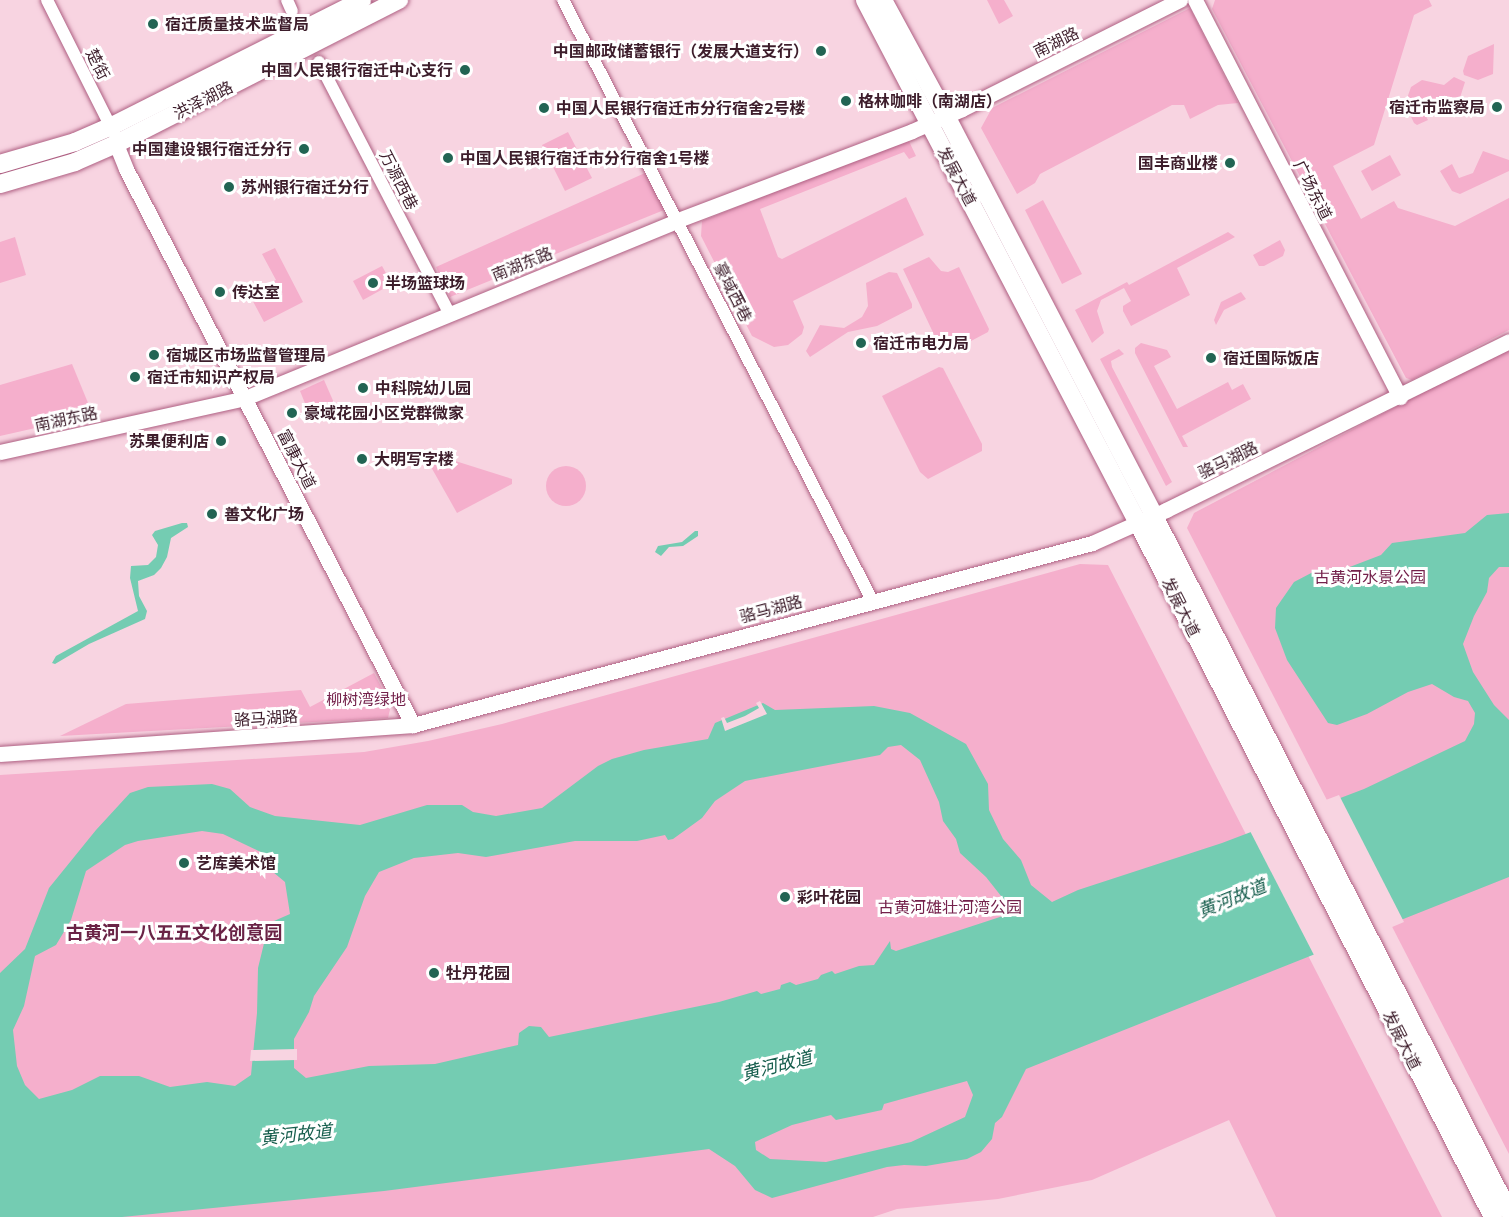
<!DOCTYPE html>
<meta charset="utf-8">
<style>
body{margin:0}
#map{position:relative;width:1509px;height:1217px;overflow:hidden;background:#f8d4e1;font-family:Mulish,"Noto Sans SC",sans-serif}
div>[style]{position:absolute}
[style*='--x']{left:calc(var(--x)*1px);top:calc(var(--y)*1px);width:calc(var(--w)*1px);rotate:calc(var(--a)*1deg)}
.green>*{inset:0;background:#f5afcc}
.round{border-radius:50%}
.water>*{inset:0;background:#74ccb2}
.pier>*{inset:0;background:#f8d4e1}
.roads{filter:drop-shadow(0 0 2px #ae5f82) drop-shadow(0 0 2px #ae5f82)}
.minor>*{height:12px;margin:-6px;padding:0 6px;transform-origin:6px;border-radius:6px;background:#fff}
.tertiary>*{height:15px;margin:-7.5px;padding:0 7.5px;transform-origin:7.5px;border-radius:7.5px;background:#fff}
.primary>*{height:18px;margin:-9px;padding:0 9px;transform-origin:9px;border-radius:9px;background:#fff}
.dots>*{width:16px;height:16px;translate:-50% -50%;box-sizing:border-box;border:3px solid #fff;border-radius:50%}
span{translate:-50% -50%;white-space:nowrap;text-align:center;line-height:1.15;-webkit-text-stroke:6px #fff;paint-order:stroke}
.poi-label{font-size:16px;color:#3d1d2b;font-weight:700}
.left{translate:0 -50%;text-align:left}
.right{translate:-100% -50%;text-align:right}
.street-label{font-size:16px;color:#3d1d2b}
.park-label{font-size:16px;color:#74214b}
.water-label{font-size:18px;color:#155d4c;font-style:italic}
.neighbourhood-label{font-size:18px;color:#6a2346;font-weight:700}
</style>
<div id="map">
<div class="green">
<i style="clip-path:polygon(987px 0,1004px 0,1013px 16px,999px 24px)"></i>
<i style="clip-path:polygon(1215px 0,1429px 0,1432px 6px,1414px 15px,1374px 145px,1333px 166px,1361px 219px,1394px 201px,1398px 208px,1455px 226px,1509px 198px,1509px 330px,1412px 380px,1406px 378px,1212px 9px)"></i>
<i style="clip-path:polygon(1190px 8px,1238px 103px,1218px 105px,1190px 119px,1184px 105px,1172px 105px,1040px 174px,1035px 183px,1017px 194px,981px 128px,992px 108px)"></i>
<i style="clip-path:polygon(1494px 44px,1493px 74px,1478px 80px,1464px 75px,1463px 71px,1468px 56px)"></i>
<i style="clip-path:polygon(1454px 77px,1465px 82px,1457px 107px,1434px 99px,1420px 105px,1428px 120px,1417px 125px,1414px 123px,1405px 104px,1411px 87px,1422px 80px,1444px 85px)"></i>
<i style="clip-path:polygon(568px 132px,592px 178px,565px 191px,542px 145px)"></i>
<i style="clip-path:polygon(908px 139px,916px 156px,909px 159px,904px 152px,760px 209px,778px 257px,782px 259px,906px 197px,924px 235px,793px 301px,804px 327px,802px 334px,788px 345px,774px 347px,752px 336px,701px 236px,702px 221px)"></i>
<i style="clip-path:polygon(1483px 151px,1509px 160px,1509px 171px,1460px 194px,1452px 191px,1440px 171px,1452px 164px,1459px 178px,1473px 173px)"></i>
<i style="clip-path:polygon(1390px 155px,1401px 175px,1372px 191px,1361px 171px)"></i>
<i style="clip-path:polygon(645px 173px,664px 210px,450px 297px,436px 267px)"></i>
<i style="clip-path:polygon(1043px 200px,1082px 274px,1062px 284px,1025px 210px)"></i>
<i style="clip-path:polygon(1228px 232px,1235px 237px,1177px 268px,1190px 295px,1131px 326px,1123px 311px,1123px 306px,1131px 301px,1124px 288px,1101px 300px,1097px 311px,1104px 333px,1092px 343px,1075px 310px,1127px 282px,1129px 285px)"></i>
<i style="clip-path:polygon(15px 237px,26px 275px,0 283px,0 242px)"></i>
<i style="clip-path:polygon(1280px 240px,1285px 250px,1283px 256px,1264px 266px,1259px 266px,1253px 255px)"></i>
<i style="clip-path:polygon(275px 248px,303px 302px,264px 322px,249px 294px,276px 280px,262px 254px)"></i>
<i style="clip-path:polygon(929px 257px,941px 271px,948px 272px,959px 267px,989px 329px,988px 332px,954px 350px,946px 350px,938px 343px,903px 269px)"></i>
<i style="clip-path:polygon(382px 266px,392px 284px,363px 300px,353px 281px)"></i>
<i style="clip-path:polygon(889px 272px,897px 273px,912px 304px,912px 308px,877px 326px,848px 332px,810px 357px,806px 351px,820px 325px,844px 328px,862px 317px,868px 306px,866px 283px)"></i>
<i style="clip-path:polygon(1241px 292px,1246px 299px,1224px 310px,1216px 325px,1214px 320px,1221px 302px)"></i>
<i style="clip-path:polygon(1141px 343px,1167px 350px,1171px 357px,1154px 366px,1177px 409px,1228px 382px,1232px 390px,1243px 384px,1251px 399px,1182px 436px,1188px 447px,1183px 447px,1135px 353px,1135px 348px)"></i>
<i style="clip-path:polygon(1509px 347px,1509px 1154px,1187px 528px,1194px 513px)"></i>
<i style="clip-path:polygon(1119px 349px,1124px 354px,1111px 361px,1112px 367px,1172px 482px,1166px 486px,1100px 359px)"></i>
<i style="clip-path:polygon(72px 364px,93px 415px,0 436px,0 385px)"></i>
<i style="clip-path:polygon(939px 367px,943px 368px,982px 444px,982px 451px,928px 479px,920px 472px,882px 396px)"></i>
<i style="clip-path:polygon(324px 380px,338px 412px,313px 423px,300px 391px)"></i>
<i style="clip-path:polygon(430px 453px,512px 479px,512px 484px,457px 513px,426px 458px)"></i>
<i class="round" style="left:546px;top:466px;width:40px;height:40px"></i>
<i style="clip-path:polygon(1080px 564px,1108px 565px,1442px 1217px,1276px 1217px,1229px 1120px,1092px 1180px,998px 1199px,897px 1209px,873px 1217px,0 1217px,0 775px,364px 752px,428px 741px,502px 724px)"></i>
<i style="clip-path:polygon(374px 673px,391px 705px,388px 718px,60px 736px,126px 704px,301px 690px,310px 707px)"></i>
</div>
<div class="water">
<i style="clip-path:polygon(evenodd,1509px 513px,1509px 567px,1499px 567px,1489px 578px,1487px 592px,1474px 616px,1463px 644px,1473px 672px,1494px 705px,1509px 720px,1509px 877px,1026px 1069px,1002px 1117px,995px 1123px,992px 1139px,981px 1152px,967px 1159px,926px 1166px,904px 1165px,887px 1167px,772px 1198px,755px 1190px,735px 1166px,709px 1149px,384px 1191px,122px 1217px,0 1217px,0 973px,25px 949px,49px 888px,96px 830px,130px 793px,148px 787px,212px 784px,230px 789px,250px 807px,275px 816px,360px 825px,427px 805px,462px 805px,473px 812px,496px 816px,542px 808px,598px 766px,612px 759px,644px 750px,708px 739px,715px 723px,763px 703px,775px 710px,874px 706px,910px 713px,966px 744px,988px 784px,989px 810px,1003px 839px,1021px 860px,1031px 885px,1052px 902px,1078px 890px,1222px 843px,1364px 789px,1465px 741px,1474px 724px,1475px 713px,1468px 701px,1454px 697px,1432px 684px,1408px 692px,1367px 714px,1337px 725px,1328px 723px,1287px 660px,1275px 628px,1276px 608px,1294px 582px,1315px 571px,1334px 573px,1381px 555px,1392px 543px,1465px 533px,1487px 515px,1509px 513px,901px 745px,920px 760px,939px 802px,943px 821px,956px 839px,960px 853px,986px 877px,1005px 901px,1003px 916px,896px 951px,891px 949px,890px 941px,874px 965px,859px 966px,835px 974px,832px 971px,821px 975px,818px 979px,796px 985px,790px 982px,781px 985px,780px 989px,761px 994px,757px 991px,719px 1002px,549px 1037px,541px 1027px,529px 1026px,519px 1033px,518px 1045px,435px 1064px,369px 1066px,306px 1078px,294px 1068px,294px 1039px,309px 1012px,314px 996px,347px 947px,365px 896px,379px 872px,414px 858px,458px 853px,486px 857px,575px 841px,637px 841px,665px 835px,668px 840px,673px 839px,702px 818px,715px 801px,745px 781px,880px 755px,888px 747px,901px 745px,1509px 513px,202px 831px,223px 834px,265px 854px,273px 872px,285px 882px,290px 914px,274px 921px,268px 927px,258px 968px,257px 1013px,251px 1075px,235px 1086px,207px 1082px,170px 1087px,139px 1076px,100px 1076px,72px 1090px,39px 1099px,25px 1085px,17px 1066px,13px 1030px,24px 1006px,35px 956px,56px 945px,71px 920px,86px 871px,125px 845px,138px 841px,202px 831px,1509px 513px,967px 1081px,973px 1095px,965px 1117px,911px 1142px,826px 1162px,770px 1159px,756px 1150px,755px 1142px,792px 1125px,831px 1115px,836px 1120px,882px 1110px,884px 1104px,967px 1081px)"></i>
<i style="clip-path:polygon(182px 523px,187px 523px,188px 527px,171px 538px,167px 557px,161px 568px,154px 575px,138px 581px,139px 596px,147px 611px,145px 619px,89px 644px,55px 664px,52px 663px,56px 656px,138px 611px,130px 578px,131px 566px,148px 565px,156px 557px,158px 545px,152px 535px,155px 531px)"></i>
<i style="clip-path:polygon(695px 531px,698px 531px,698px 536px,683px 546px,669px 547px,661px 556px,655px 552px,658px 546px,682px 542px)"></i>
</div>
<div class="pier">
<i style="clip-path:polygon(760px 701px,767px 714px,725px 731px,721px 718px,724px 717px,727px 723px,745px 716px,759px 708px,756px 703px)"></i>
<i style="clip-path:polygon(1339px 795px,1404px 922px,1316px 959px,1249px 829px)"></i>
<i style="clip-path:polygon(297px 1049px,297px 1060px,250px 1061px,251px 1050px)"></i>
</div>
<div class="roads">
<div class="minor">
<i style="--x:47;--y:0;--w:149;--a:63.3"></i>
<i style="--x:287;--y:0;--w:12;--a:66"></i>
<i style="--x:563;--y:0;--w:675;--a:62.75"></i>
<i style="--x:319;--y:62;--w:283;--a:62.6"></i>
</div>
<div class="tertiary">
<i style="--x:1195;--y:0;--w:447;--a:62.7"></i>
<i style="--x:116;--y:144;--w:27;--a:68"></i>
<i style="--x:126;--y:169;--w:626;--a:62.7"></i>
<i style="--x:0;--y:452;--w:251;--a:-12.4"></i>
<i style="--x:245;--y:398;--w:468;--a:-22.3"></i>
<i style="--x:678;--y:220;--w:250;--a:-20.8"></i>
<i style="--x:912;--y:131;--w:55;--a:-23.7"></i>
<i style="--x:962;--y:109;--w:244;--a:-26.6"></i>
<i style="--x:0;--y:754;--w:414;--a:-4"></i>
<i style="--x:413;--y:725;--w:703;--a:-15"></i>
<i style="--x:1092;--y:543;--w:81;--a:-24"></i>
<i style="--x:1166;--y:510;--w:382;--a:-26.2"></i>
</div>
<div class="primary">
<i style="--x:865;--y:0;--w:590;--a:62.44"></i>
<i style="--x:1138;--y:523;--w:780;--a:62.91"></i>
<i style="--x:883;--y:0;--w:132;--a:61.5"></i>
<i style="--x:946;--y:116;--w:451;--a:62.5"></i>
<i style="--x:1154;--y:516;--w:781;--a:62.98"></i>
<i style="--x:0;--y:164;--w:78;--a:-16.3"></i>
<i style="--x:75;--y:142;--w:40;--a:-23.4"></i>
<i style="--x:112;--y:126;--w:280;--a:-26.7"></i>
<i style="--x:0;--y:184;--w:78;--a:-16.3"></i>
<i style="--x:75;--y:162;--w:45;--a:-23.7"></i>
<i style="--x:116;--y:144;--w:318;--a:-27"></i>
</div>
</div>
<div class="dots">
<i style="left:153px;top:24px;background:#226453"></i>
<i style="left:821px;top:51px;background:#226453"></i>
<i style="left:465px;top:70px;background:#226453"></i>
<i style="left:846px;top:101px;background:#226453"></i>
<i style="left:1497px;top:107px;background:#226453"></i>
<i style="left:544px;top:108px;background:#226453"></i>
<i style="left:304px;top:149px;background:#226453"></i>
<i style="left:448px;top:158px;background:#226453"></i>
<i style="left:1230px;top:163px;background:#226453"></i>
<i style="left:229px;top:187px;background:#226453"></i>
<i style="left:373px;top:283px;background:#226453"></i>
<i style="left:220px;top:292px;background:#226453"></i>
<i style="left:861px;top:343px;background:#226453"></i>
<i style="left:154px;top:355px;background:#226453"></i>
<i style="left:1211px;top:358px;background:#226453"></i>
<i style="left:135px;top:377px;background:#226453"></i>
<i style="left:363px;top:388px;background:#226453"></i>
<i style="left:292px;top:413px;background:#226453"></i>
<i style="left:221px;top:441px;background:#226453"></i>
<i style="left:362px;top:459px;background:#226453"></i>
<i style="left:212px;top:514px;background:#226453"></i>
<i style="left:184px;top:863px;background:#226453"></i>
<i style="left:785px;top:897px;background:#226453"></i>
<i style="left:434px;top:973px;background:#226453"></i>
</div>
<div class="poi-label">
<span class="left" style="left:165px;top:24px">宿迁质量技术监督局</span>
<span class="right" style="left:809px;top:51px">中国邮政储蓄银行（发展大道支行）</span>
<span class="right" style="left:453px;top:70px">中国人民银行宿迁中心支行</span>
<span class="left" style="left:858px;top:101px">格林咖啡（南湖店）</span>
<span class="right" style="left:1485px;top:107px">宿迁市监察局</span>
<span class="left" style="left:556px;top:108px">中国人民银行宿迁市分行宿舍2号楼</span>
<span class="right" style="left:292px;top:149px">中国建设银行宿迁分行</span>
<span class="left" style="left:460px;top:158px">中国人民银行宿迁市分行宿舍1号楼</span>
<span class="right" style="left:1218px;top:163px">国丰商业楼</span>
<span class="left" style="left:241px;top:187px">苏州银行宿迁分行</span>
<span class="left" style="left:385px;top:283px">半场篮球场</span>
<span class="left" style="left:232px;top:292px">传达室</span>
<span class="left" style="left:873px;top:343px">宿迁市电力局</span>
<span class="left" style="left:166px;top:355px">宿城区市场监督管理局</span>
<span class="left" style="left:1223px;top:358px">宿迁国际饭店</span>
<span class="left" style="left:147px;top:377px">宿迁市知识产权局</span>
<span class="left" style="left:375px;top:388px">中科院幼儿园</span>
<span class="left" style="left:304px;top:413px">豪域花园小区党群微家</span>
<span class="right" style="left:209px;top:441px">苏果便利店</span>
<span class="left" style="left:374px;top:459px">大明写字楼</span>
<span class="left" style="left:224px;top:514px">善文化广场</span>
<span class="left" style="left:196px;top:863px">艺库美术馆</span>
<span class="left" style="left:797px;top:897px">彩叶花园</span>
<span class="left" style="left:446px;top:973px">牡丹花园</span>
</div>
<div class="street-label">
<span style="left:1056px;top:42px;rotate:-26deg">南湖路</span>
<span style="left:98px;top:64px;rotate:63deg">楚街</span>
<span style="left:203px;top:100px;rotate:-27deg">洪泽湖路</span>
<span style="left:957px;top:176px;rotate:62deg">发展大道</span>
<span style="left:399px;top:180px;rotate:63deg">万源西巷</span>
<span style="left:1313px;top:190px;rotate:63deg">广场东道</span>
<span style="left:522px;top:264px;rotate:-22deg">南湖东路</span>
<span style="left:733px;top:292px;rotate:63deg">豪域西巷</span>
<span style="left:66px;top:419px;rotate:-12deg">南湖东路</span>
<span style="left:297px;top:459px;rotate:63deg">富康大道</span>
<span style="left:1228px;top:460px;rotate:-26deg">骆马湖路</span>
<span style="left:1181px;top:607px;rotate:63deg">发展大道</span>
<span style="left:771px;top:609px;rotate:-15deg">骆马湖路</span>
<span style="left:266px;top:718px;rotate:-4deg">骆马湖路</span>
<span style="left:1402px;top:1040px;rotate:63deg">发展大道</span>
</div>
<div class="park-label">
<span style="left:1370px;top:577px">古黄河水景公园</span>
<span style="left:366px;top:699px">柳树湾绿地</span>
<span style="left:950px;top:907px">古黄河雄壮河湾公园</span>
</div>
<div class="water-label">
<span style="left:1232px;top:899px;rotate:-22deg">黄河故道</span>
<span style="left:777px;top:1066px;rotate:-14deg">黄河故道</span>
<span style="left:296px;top:1135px;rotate:-6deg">黄河故道</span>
</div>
<div class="neighbourhood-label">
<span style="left:174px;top:933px">古黄河一八五五文化创意园</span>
</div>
</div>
